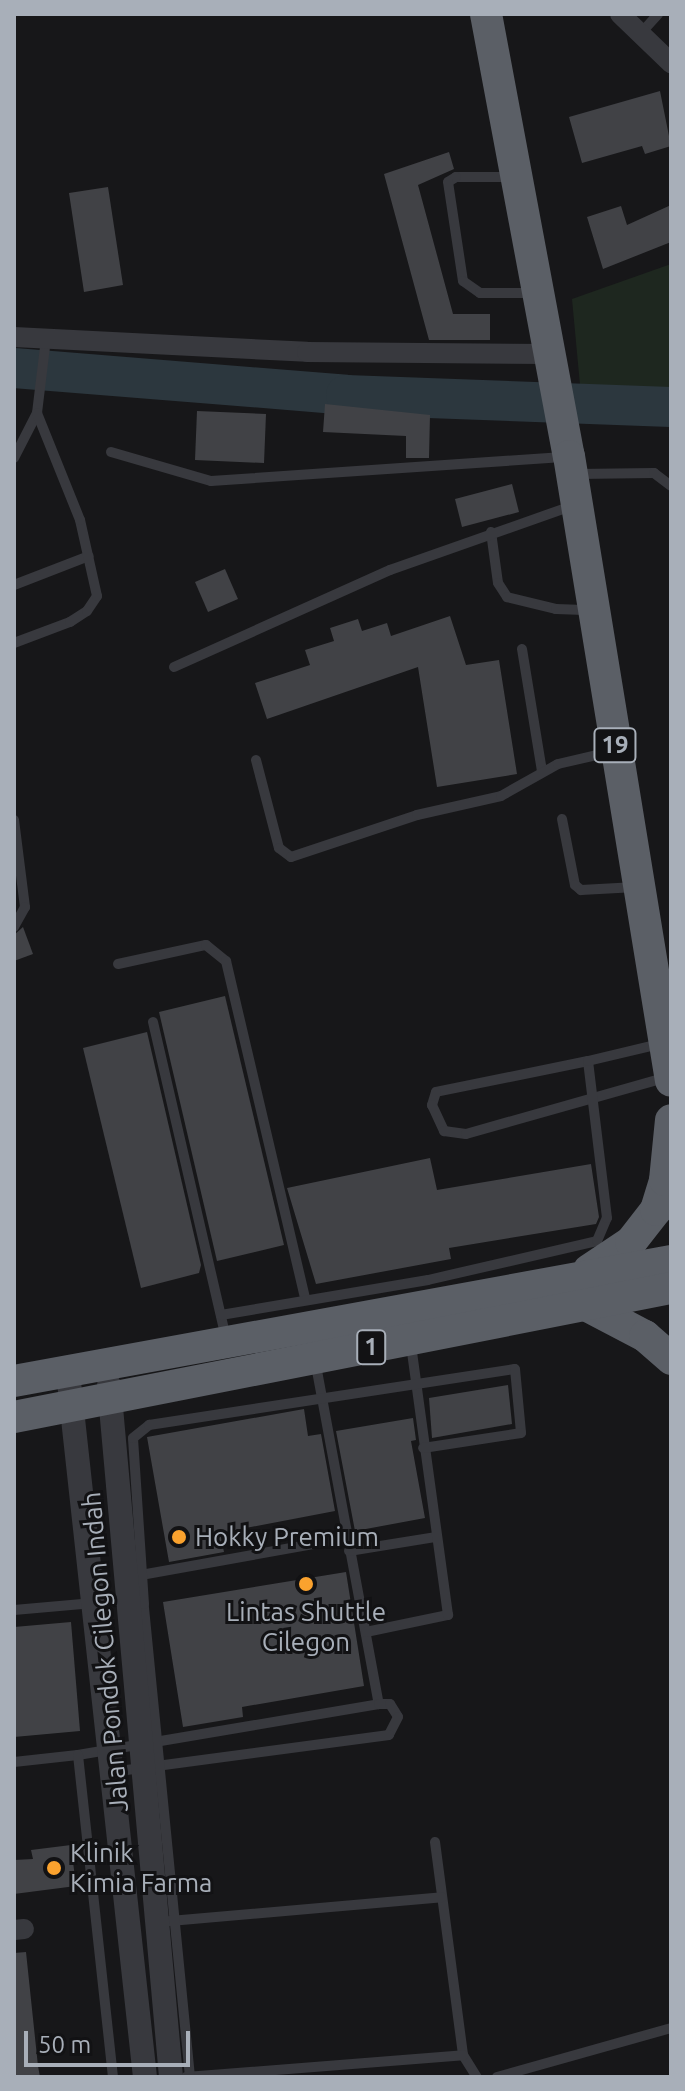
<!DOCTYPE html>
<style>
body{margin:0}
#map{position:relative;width:685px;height:2091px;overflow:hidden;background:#171719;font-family:Ubuntu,sans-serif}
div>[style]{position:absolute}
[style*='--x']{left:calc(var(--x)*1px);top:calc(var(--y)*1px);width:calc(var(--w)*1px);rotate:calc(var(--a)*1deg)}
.green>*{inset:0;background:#1e271f}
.river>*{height:40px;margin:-20px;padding:0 20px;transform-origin:20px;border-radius:20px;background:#2c373e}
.building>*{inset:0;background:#414246}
.service>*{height:10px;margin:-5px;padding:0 5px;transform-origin:5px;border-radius:5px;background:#38393e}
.minor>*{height:20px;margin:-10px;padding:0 10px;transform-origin:10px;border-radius:10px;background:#38393e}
.tertiary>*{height:24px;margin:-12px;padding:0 12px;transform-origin:12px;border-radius:12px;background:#38393e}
.trunk>*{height:32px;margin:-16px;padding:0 16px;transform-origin:16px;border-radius:16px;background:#5b5f66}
.dots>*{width:22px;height:22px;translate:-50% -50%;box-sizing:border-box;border:4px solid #121214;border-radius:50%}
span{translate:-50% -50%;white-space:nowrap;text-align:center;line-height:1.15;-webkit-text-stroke:6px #121214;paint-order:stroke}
.shield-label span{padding:2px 6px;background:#121214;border:2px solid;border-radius:6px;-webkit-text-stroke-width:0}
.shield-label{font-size:24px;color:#a8afb9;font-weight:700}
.poi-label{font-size:26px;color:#a8afb9}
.left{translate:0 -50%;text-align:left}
.street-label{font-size:26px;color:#a8afb9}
.frame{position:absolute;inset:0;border:16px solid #a8afb9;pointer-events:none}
.scale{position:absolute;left:24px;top:2031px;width:166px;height:36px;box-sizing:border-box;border:4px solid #a8afb9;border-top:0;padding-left:10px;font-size:24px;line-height:28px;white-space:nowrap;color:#a8afb9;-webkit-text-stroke:6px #121214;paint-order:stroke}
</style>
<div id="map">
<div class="green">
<i style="clip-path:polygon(671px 264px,671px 389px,580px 385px,572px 299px)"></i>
</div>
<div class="river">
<i style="--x:14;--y:368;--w:333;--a:4.6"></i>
<i style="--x:346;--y:395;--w:325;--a:2.1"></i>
</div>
<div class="building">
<i style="clip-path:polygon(660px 91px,671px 146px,645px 154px,642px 146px,582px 163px,569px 117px)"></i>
<i style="clip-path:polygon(449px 152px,454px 169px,418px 185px,453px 314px,490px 314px,490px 340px,429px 340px,384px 174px)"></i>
<i style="clip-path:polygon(108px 187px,123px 285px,84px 292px,69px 193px)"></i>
<i style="clip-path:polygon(671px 205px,671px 242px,603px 269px,587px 217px,621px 206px,627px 225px)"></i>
<i style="clip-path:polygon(325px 404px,430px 415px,429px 458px,406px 458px,406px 436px,323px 432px)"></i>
<i style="clip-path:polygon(197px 411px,266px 414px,264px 463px,195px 460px)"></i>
<i style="clip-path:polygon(512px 484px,519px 512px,462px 527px,455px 499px)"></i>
<i style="clip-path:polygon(225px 569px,238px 599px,208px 612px,195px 582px)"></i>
<i style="clip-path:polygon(450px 616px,466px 665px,499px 660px,517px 774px,437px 787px,418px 667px,267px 719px,255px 683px,310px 665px,305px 650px,334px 641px,330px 628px,358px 619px,362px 631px,387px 623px,391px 636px)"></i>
<i style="clip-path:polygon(23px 927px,33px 954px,14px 961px,14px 935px)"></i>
<i style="clip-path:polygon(225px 996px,284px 1245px,217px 1261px,159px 1012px)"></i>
<i style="clip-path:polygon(147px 1032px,201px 1265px,199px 1273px,141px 1288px,83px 1048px)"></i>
<i style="clip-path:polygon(430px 1158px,437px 1190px,591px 1164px,599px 1217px,596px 1224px,449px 1248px,451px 1259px,316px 1284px,287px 1188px)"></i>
<i style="clip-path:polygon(508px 1385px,512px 1424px,432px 1438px,429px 1398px)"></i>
<i style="clip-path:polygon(304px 1409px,308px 1436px,321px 1434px,335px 1511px,220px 1533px,224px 1552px,169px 1562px,147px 1437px)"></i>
<i style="clip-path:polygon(413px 1418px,416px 1440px,411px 1441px,425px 1518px,355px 1531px,336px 1431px)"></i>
<i style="clip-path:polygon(346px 1572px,364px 1686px,242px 1707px,243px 1717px,183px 1727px,163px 1602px)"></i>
<i style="clip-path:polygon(71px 1622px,80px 1731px,14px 1737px,14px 1627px)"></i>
<i style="clip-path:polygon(71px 1845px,76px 1886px,14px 1894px,14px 1860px,33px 1859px,31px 1850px)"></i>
<i style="clip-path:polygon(26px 1952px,38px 2066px,40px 2077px,14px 2077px,14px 1953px)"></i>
</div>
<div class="service">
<i style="--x:642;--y:32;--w:24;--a:-48"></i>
<i style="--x:511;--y:177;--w:55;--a:180"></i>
<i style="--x:456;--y:177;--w:9;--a:148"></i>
<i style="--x:448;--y:182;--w:100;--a:81.4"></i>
<i style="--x:463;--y:281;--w:21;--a:35"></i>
<i style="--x:480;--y:293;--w:53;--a:0"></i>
<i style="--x:111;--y:452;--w:104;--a:16.2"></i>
<i style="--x:211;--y:481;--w:353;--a:-3.9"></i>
<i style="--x:14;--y:458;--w:51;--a:-62.9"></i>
<i style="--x:37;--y:413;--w:75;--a:-83.1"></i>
<i style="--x:578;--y:474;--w:76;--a:-0.8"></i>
<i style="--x:654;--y:473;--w:21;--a:37"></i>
<i style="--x:491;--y:532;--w:51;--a:82.2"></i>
<i style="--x:498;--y:583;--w:17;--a:57"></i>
<i style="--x:507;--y:597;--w:50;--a:13.8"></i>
<i style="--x:556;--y:609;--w:35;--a:2"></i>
<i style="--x:14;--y:585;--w:80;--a:-21.1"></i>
<i style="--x:14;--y:643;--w:60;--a:-20.6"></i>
<i style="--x:70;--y:622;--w:20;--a:-33"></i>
<i style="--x:87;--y:611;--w:18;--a:-56"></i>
<i style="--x:97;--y:596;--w:78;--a:-102.6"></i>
<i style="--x:80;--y:520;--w:115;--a:-111.9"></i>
<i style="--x:522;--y:649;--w:124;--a:80.7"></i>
<i style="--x:174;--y:667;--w:237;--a:-24.2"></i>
<i style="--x:390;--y:570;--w:193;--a:-19.4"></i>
<i style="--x:256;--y:760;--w:91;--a:75.4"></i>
<i style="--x:279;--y:848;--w:15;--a:37"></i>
<i style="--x:291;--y:857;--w:133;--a:-18.4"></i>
<i style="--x:417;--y:815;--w:86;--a:-12.7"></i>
<i style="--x:501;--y:796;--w:65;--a:-29.3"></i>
<i style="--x:558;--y:764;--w:57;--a:-13.1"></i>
<i style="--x:562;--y:819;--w:67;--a:78.9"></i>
<i style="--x:575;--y:885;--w:8;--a:40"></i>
<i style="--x:581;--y:890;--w:55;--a:-3.1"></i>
<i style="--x:14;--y:820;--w:88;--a:82.8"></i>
<i style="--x:25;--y:907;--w:23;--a:119"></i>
<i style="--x:118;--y:964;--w:90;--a:-12.2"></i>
<i style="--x:206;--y:945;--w:26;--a:39"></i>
<i style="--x:226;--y:961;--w:347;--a:76.8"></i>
<i style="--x:153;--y:1022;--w:323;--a:77"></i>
<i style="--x:588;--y:1061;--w:155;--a:168.5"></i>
<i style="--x:436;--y:1092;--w:14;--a:107"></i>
<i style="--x:432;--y:1105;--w:29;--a:65"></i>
<i style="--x:444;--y:1131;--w:22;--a:8"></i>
<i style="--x:466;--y:1134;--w:209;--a:-15.8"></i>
<i style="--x:221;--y:1315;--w:210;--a:-9.6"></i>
<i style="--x:428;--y:1280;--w:173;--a:-13"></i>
<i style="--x:597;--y:1241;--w:25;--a:-67"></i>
<i style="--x:607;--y:1218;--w:158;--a:-96.9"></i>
<i style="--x:588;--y:1061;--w:74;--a:-13.3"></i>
<i style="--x:315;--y:1360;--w:350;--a:79.5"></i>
<i style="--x:349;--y:1551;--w:87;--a:-9.2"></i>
<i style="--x:141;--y:1575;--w:209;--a:-10.2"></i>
<i style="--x:14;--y:1610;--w:114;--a:-5"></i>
<i style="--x:366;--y:1632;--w:84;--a:-11.7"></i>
<i style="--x:448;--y:1615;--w:273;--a:-97.8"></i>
<i style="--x:78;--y:1755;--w:305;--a:-9.6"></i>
<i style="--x:379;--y:1704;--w:11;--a:0"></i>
<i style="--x:390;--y:1704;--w:15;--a:58"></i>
<i style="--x:398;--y:1717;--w:20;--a:117"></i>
<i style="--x:389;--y:1735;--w:278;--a:172.4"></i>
<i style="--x:14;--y:1762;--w:64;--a:-6.2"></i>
<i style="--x:78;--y:1755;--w:324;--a:83.8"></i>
<i style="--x:435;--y:1842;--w:215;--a:82.5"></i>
<i style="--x:463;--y:2055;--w:26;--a:58"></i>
<i style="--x:170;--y:1921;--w:273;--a:-5"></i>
<i style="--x:186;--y:2077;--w:278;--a:-4.5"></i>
<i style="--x:190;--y:2077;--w:475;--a:-95.6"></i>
<i style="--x:144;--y:1604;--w:166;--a:-93.8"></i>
<i style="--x:133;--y:1438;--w:21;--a:-39"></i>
<i style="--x:149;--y:1425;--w:370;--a:-8.7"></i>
<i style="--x:515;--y:1369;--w:64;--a:84.6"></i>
<i style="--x:521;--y:1433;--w:99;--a:171.3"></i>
<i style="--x:497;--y:2077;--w:181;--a:-15.7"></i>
</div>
<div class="minor">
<i style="--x:620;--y:14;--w:71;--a:43.9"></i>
<i style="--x:14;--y:337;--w:293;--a:2.9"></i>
<i style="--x:307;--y:352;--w:243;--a:0.5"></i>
<i style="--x:14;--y:1930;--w:10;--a:-6"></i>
</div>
<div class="tertiary">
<i style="--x:68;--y:1373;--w:708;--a:83.76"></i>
<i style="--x:109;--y:1385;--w:695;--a:84.88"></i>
</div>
<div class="trunk">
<i style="--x:486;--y:14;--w:450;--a:79.4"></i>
<i style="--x:569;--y:456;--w:633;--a:80.73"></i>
<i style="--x:589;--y:1270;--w:50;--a:-33.7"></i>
<i style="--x:631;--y:1242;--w:41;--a:-52"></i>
<i style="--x:656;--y:1210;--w:31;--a:-73"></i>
<i style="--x:665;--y:1180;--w:60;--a:-84.3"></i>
<i style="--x:584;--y:1304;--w:69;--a:27.7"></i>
<i style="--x:645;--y:1336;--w:35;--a:41"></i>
<i style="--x:14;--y:1381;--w:668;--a:-10.35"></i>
<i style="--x:14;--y:1417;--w:670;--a:-11.11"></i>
</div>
<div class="dots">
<i style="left:179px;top:1537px;background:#faa22e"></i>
<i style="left:306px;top:1584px;background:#faa22e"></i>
<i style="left:54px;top:1868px;background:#faa22e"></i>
</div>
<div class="shield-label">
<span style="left:615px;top:745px">19</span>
<span style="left:371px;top:1347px">1</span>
</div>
<div class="poi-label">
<span class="left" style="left:195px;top:1537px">Hokky Premium</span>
<span style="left:306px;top:1627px">Lintas Shuttle<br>Cilegon</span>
<span class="left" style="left:70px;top:1868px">Klinik<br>Kimia Farma</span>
</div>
<div class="street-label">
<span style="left:105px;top:1652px;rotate:-95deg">Jalan Pondok Cilegon Indah</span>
</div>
<div class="frame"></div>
<div class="scale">50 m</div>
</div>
